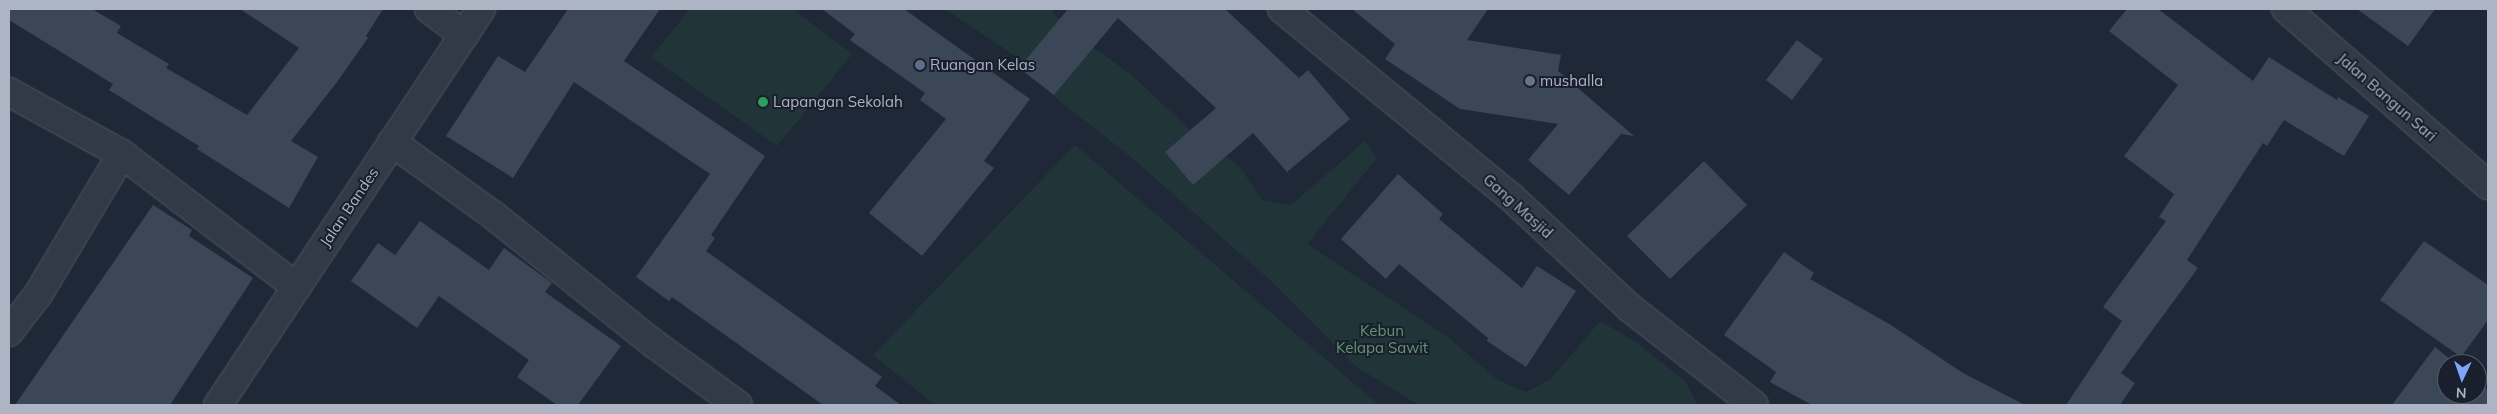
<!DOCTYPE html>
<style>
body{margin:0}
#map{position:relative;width:2497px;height:414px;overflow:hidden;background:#1f2837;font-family:Mulish,sans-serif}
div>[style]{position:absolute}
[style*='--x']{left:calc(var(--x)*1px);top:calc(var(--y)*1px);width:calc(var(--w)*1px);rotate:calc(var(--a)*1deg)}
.green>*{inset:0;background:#213438}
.building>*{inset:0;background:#3b4657}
.roads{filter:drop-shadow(0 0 1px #505765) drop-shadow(0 0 1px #505765)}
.minor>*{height:28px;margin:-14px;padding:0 14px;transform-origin:14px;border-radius:14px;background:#333a47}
.dots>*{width:14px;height:14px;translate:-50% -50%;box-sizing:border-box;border:2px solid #191f2c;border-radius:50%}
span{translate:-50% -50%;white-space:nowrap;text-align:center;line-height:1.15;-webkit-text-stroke:4px #191f2c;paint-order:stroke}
.poi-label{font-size:15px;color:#adb4c4}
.left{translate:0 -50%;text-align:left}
.street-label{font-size:15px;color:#adb4c4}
.park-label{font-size:15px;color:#659573}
.frame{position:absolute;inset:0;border:10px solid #adb4c4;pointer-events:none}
.north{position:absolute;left:2437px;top:354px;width:50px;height:50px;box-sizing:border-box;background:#191f2c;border:1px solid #545b69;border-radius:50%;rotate:183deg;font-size:14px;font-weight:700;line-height:20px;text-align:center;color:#adb4c4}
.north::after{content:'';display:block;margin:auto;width:18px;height:22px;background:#7ea5f9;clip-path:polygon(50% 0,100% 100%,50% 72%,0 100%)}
</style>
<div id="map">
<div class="green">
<i style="clip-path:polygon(690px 9px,793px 9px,852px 54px,777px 146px,651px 57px)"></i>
<i style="clip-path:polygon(945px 9px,1054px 9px,1052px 12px,1074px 33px,1133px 76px,1189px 129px,1240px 167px,1262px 200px,1291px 205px,1365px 141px,1377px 158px,1307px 244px,1449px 338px,1498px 380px,1526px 392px,1550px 380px,1600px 321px,1634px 341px,1685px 381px,1698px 405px,1417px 404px,1355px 366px,1270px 280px,1131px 157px,1052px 95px,1023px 61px)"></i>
<i style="clip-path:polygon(1075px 145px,1379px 405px,935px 405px,873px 355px)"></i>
</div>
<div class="building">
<i style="clip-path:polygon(9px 9px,92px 9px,121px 26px,117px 33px,169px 64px,166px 68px,247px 115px,299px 48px,240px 9px,383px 9px,366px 36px,368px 38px,337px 82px,291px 141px,318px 157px,289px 208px,197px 149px,199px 146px,109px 90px,113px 84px,9px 20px)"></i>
<i style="clip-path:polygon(568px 9px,660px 9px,624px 61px,765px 156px,711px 235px,715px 238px,706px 251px,882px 377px,875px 386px,901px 405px,823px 405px,672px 297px,669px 301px,636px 277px,710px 174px,574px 82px,513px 178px,446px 136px,498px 56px,525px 72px)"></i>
<i style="clip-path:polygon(822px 9px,904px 9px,1030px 99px,984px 161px,994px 168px,922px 256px,869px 213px,946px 119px,920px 100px,925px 93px,850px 40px,855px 34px)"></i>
<i style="clip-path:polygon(1068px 9px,1225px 9px,1299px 78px,1308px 70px,1350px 119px,1287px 172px,1253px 133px,1193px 185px,1165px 152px,1216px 108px,1118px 18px,1054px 95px,1019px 68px)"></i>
<i style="clip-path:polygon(1352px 9px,1488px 9px,1467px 40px,1561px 55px,1558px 71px,1634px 136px,1621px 134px,1569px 195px,1528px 160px,1558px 124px,1460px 109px,1385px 59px,1395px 44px)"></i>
<i style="clip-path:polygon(2127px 9px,2158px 9px,2253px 81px,2269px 57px,2337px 100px,2338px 97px,2369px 116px,2344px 156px,2284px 120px,2267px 146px,2263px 143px,2187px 260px,2198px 268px,2121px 373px,2135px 383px,2120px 405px,2066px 405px,2122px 321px,2103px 307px,2166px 221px,2159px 217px,2174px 194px,2124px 156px,2178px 85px,2109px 31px)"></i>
<i style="clip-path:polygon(2357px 9px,2435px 9px,2408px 46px)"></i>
<i style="clip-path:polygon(1797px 40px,1823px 59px,1792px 100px,1766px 80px)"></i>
<i style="clip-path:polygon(1704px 161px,1747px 205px,1670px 279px,1627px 236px)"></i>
<i style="clip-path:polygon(1398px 174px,1443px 214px,1439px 219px,1522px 288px,1537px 266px,1576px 291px,1526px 367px,1487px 341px,1488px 338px,1399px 264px,1386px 279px,1341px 239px)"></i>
<i style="clip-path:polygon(153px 205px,192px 230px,189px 236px,253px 278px,170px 405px,15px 405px)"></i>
<i style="clip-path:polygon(420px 221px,489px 270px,504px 248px,552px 283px,545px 292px,621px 346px,578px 405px,557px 405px,517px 377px,529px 360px,439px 296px,417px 328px,351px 281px,378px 243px,395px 255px)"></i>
<i style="clip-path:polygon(2424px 241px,2488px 285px,2488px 320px,2461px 357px,2380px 300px)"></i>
<i style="clip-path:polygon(1784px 252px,1814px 273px,1810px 279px,1891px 325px,1963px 373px,2025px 405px,1812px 405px,1770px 382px,1776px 372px,1724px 335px)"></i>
<i style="clip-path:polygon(2435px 347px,2456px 364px,2447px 364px,2447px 394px,2477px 394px,2477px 381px,2488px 390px,2488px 405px,2392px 405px)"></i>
</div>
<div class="roads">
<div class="minor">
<i style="--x:429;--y:9;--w:44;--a:36.6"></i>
<i style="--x:1282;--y:9;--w:296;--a:39.4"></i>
<i style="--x:1511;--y:197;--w:163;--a:43"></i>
<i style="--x:1630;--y:308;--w:157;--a:38"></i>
<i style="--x:2286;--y:9;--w:268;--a:41.1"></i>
<i style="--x:9;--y:92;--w:129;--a:28.8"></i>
<i style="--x:122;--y:154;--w:218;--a:37.3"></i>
<i style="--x:392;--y:142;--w:125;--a:35.9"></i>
<i style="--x:493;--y:215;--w:205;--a:38.7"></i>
<i style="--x:653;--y:343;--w:105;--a:36.1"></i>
<i style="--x:9;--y:332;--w:49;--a:-52.4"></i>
<i style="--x:39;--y:293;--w:162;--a:-59.2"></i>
<i style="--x:218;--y:405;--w:475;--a:-56.4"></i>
</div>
</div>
<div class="dots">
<i style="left:920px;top:65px;background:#5c6f8a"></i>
<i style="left:1530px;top:81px;background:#6b7280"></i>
<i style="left:763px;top:102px;background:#2e9e5b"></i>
</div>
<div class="poi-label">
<span class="left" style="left:930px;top:65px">Ruangan Kelas</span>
<span class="left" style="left:1540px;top:81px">mushalla</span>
<span class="left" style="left:773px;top:102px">Lapangan Sekolah</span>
</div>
<div class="street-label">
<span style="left:2387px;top:97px;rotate:41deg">Jalan Bangun Sari</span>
<span style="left:1518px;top:206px;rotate:42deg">Gang Masjid</span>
<span style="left:349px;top:207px;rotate:-56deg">Jalan Bandes</span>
</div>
<div class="park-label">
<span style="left:1382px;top:339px">Kebun<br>Kelapa Sawit</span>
</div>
<div class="frame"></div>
<div class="north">N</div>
</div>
